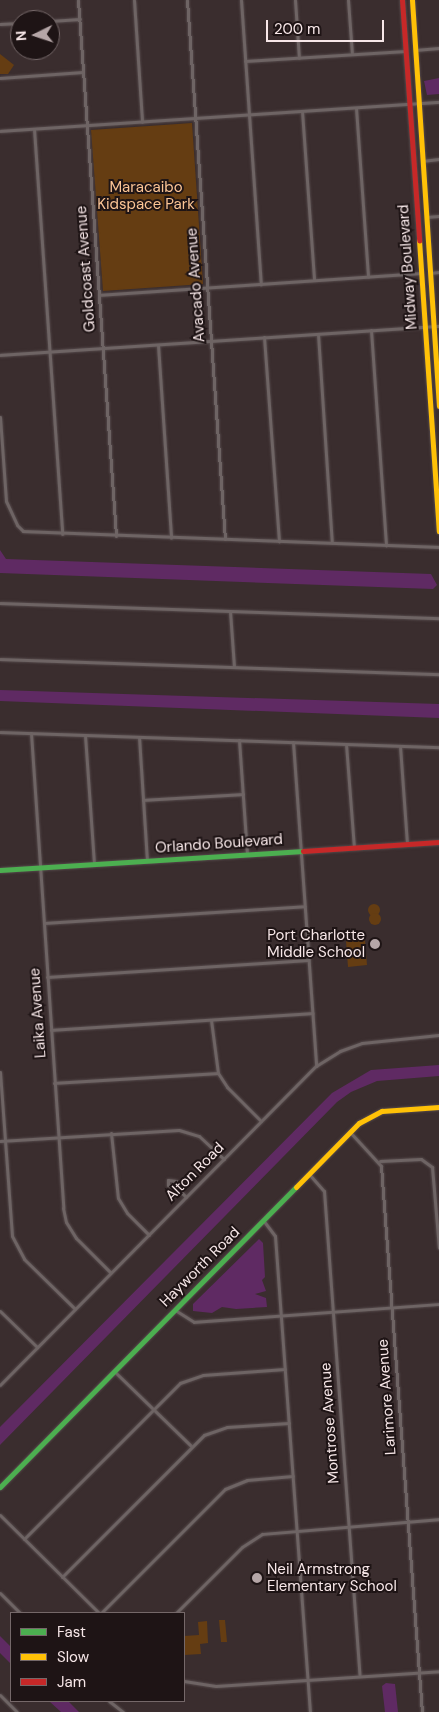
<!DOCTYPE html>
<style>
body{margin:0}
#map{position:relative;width:439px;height:1712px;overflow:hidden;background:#3a2d2e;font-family:"DM Sans",sans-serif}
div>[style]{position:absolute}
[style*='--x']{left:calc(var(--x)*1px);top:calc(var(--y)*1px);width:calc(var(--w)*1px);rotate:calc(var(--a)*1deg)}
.green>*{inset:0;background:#653d12}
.round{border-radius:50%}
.water>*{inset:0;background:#5f2a63}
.roads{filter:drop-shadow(0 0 1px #54494a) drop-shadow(0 0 1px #54494a)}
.street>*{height:3px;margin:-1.5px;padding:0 1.5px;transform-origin:1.5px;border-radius:1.5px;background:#6e6464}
.fast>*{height:5px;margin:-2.5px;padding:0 2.5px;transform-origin:2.5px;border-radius:2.5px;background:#4caf50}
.slow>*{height:5px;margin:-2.5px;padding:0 2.5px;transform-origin:2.5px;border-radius:2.5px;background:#ffc107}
.jam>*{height:5px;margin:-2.5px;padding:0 2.5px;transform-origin:2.5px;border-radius:2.5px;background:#c62828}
.dots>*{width:14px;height:14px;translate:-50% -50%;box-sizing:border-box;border:2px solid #1e1415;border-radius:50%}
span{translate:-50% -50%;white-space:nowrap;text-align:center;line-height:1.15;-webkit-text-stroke:4px #1e1415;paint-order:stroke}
.park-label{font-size:15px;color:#fcc595}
.street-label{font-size:15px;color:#f7e7e8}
.poi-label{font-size:15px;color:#f7e7e8}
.right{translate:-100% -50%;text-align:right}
.left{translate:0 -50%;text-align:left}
.legend{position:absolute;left:10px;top:1612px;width:175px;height:90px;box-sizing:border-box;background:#1e1415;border:1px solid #756869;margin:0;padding:6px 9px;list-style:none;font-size:15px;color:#f7e7e8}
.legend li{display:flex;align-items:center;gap:10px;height:25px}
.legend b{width:25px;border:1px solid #756869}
.north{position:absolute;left:10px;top:10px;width:50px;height:50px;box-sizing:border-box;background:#1e1415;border:1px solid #756869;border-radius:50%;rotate:266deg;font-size:14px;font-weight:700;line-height:20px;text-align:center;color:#f7e7e8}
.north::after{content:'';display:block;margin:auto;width:18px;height:22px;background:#b5a6a7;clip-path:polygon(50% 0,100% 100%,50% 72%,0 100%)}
.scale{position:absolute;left:266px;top:20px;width:118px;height:22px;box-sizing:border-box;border:2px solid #f7e7e8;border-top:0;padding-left:6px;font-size:15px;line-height:18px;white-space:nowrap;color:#f7e7e8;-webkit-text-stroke:4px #1e1415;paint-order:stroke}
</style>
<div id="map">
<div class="green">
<i style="clip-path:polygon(0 54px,14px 65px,8px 74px,0 74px)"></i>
<i style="clip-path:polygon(192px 123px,203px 284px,103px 291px,91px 130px)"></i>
<i class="round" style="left:368px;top:904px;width:12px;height:12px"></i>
<i class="round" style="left:369px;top:913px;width:12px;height:12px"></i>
<i style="clip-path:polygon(365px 940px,367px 965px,348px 967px,346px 941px)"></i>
<i style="clip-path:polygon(219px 1620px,225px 1620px,227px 1642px,221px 1642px)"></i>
<i style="clip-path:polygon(207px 1621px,208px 1643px,200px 1644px,201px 1654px,184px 1655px,184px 1636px,199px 1635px,198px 1622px)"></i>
</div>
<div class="water">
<i style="clip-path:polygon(439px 78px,439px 94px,427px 95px,424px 81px)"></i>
<i style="clip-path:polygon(0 550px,6px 559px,431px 574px,437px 585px,433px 589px,0 573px)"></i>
<i style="clip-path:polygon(0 690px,439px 704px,439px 718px,0 701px)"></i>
<i style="clip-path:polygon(439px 1065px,439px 1076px,377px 1081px,351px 1092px,337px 1102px,0 1445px,0 1427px,332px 1093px,371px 1070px)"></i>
<i style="clip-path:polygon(259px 1239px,263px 1243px,265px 1277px,262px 1280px,266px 1291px,255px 1294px,266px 1298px,267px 1307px,236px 1309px,222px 1307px,212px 1313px,193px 1311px,193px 1304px)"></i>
<i style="clip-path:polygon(0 1636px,11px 1647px,11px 1664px,0 1653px)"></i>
<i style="clip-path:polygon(386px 1683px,395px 1684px,398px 1712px,385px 1712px,382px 1686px)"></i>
<i style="clip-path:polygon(49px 1701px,68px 1701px,79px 1712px,61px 1712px)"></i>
</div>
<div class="roads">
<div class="street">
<i style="--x:78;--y:0;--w:537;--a:85.94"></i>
<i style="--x:134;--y:0;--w:122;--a:86.2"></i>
<i style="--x:187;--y:0;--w:540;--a:85.97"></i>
<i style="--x:241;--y:0;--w:285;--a:86"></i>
<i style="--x:295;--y:0;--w:58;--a:86.1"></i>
<i style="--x:348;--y:0;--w:54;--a:85.8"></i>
<i style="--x:50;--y:21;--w:30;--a:-4"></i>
<i style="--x:0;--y:24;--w:20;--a:-3"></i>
<i style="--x:415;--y:50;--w:24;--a:-5"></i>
<i style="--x:245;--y:61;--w:161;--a:-3.6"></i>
<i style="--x:0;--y:78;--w:83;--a:-4.1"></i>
<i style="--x:356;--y:108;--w:169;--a:85.9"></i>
<i style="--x:302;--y:111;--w:169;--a:85.9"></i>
<i style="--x:34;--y:129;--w:406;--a:86"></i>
<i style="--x:0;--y:131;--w:440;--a:-3.8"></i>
<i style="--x:422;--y:161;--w:17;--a:-7"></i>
<i style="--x:426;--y:217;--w:13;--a:-4"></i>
<i style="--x:430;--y:273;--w:9;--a:-6"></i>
<i style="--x:99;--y:295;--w:322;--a:-3.9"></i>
<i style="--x:371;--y:330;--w:216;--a:86"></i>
<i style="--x:318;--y:334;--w:209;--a:86.2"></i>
<i style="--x:264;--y:337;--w:205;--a:85.8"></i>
<i style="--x:158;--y:345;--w:193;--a:86.1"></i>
<i style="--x:0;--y:355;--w:440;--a:-3.8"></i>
<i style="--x:0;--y:417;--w:84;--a:85.9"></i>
<i style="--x:6;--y:501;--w:26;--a:65"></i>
<i style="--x:17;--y:525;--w:8;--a:45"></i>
<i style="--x:23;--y:531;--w:416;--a:2.2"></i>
<i style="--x:0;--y:603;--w:439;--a:2"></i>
<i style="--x:230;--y:611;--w:56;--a:85.9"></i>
<i style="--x:0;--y:659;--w:439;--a:2"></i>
<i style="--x:0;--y:732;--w:439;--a:2"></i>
<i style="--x:31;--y:733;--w:476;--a:86.1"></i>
<i style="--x:63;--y:1208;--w:14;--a:78"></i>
<i style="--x:66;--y:1222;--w:19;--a:58"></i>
<i style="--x:76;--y:1238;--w:49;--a:45"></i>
<i style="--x:85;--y:735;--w:129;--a:86"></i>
<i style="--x:139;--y:737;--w:124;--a:86.3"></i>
<i style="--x:239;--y:740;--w:114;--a:86"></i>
<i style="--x:293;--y:742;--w:325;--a:85.9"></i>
<i style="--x:346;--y:744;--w:103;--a:85.6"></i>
<i style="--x:400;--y:746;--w:98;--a:85.9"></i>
<i style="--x:143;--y:800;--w:100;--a:-3.4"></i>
<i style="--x:44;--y:923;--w:261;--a:-3.7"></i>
<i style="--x:47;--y:977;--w:262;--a:-3.7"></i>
<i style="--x:211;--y:1020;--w:53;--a:82.5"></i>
<i style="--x:218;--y:1073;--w:17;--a:57"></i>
<i style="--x:227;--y:1087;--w:48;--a:45"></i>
<i style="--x:51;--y:1030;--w:262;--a:-3.7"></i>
<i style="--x:0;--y:1072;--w:164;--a:85.8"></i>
<i style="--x:12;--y:1236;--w:26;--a:62"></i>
<i style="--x:24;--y:1259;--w:71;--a:44.4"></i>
<i style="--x:54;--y:1083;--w:164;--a:-3.5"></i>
<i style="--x:350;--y:1132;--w:46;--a:47.6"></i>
<i style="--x:381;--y:1166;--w:548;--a:85.71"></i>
<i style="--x:111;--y:1133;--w:65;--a:83.9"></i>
<i style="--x:118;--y:1198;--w:17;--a:59"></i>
<i style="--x:127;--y:1213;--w:31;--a:45"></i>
<i style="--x:0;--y:1141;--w:179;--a:-3.5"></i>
<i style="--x:179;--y:1130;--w:21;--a:17"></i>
<i style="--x:199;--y:1136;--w:34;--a:43"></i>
<i style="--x:380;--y:1161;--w:41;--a:-2.8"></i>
<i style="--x:421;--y:1159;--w:14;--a:36"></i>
<i style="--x:432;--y:1167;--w:81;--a:85.1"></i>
<i style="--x:309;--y:1174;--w:23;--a:49"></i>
<i style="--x:324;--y:1191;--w:486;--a:85.8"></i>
<i style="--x:176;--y:1187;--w:8;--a:-166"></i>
<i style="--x:168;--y:1185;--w:5;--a:-90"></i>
<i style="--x:168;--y:1180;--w:8;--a:7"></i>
<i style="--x:176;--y:1181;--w:6;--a:90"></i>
<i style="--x:176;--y:1187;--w:14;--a:45"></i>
<i style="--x:263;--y:1220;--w:20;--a:53"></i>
<i style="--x:275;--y:1236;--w:477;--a:85.8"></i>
<i style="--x:175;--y:1310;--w:22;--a:32"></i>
<i style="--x:194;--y:1322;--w:246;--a:-4.2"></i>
<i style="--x:0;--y:1311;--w:52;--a:44.2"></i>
<i style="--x:114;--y:1371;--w:107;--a:44.2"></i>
<i style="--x:0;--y:1385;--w:449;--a:-45.3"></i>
<i style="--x:316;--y:1066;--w:28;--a:-32"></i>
<i style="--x:340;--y:1051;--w:23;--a:-20"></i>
<i style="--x:362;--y:1043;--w:77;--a:-5.9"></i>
<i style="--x:0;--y:1515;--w:139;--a:44.7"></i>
<i style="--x:24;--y:1539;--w:221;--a:-45"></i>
<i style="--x:180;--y:1383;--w:24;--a:-19"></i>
<i style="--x:203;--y:1375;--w:82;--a:-4.2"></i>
<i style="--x:62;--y:1577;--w:201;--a:-45"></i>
<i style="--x:204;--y:1435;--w:24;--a:-19"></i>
<i style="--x:227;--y:1427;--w:62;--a:-3.7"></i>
<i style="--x:0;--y:1593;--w:28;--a:45"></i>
<i style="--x:101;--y:1613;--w:175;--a:-45"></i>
<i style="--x:225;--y:1489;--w:24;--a:-22"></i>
<i style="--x:247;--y:1480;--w:46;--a:-5"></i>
<i style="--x:176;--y:1613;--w:93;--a:-45"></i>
<i style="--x:242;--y:1547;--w:24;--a:-33"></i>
<i style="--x:262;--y:1534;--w:178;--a:-4.8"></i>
<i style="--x:184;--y:1681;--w:32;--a:9"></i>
<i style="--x:216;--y:1686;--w:224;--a:-3.8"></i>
<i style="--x:0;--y:1695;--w:24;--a:45"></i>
<i style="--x:109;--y:1701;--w:18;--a:38"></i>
</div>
<div class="fast">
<i style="--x:0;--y:870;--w:304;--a:-3.6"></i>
<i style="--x:0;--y:1487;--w:421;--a:-45.4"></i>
</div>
<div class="slow">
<i style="--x:412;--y:0;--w:407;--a:86.2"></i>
<i style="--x:419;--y:240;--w:292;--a:86.1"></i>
<i style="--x:296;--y:1187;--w:90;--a:-45.5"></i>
<i style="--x:359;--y:1123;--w:26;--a:-28"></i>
<i style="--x:382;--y:1111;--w:57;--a:-4"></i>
</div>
<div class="jam">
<i style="--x:402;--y:0;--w:241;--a:85.9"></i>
<i style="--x:303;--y:851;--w:136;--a:-3.8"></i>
</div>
</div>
<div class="dots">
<i style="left:375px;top:944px;background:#b5a6a7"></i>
<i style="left:257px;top:1578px;background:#b5a6a7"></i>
</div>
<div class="park-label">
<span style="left:146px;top:196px">Maracaibo<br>Kidspace Park</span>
</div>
<div class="street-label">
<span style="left:408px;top:267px;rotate:-94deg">Midway Boulevard</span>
<span style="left:86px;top:269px;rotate:-94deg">Goldcoast Avenue</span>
<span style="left:196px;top:285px;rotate:-94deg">Avacado Avenue</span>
<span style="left:219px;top:844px;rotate:-4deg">Orlando Boulevard</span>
<span style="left:38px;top:1013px;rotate:-94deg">Laika Avenue</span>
<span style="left:195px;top:1172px;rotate:-45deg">Alton Road</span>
<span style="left:200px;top:1267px;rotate:-45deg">Hayworth Road</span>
<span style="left:387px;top:1397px;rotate:-94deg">Larimore Avenue</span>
<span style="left:330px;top:1423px;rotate:-94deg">Montrose Avenue</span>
</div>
<div class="poi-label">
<span class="right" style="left:365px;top:944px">Port Charlotte<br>Middle School</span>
<span class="left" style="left:267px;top:1578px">Neil Armstrong<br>Elementary School</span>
</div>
<ul class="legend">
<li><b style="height:6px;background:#4caf50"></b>Fast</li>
<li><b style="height:6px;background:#ffc107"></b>Slow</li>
<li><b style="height:6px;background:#c62828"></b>Jam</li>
</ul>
<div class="north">N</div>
<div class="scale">200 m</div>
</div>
